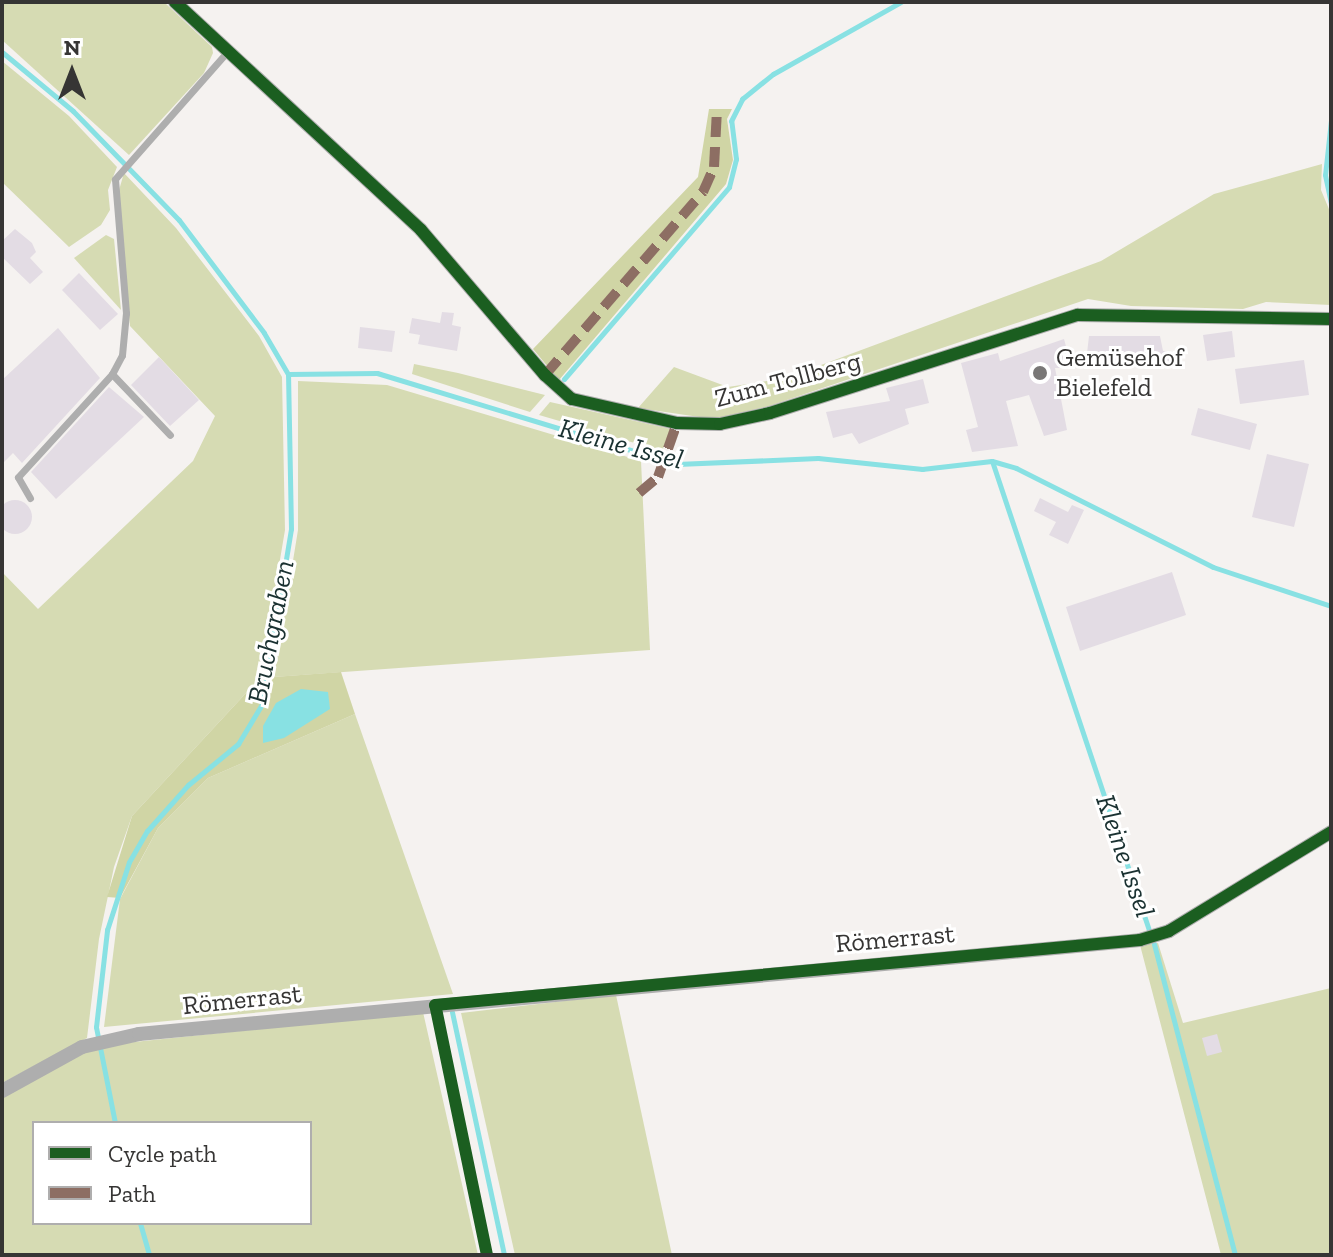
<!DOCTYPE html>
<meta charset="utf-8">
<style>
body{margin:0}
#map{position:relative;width:1333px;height:1257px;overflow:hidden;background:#f5f2f0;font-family:"Zilla Slab",serif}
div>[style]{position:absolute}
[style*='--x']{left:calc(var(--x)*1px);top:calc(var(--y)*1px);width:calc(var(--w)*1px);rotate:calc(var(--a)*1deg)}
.green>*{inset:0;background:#d6dbb3}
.forest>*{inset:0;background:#d0d5a5}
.water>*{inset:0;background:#88e1e3}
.stream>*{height:5px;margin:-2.5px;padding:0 2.5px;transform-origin:2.5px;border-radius:2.5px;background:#88e1e3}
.building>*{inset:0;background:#e3dce4}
.round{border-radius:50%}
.service>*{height:7px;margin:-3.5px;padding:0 3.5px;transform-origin:3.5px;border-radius:3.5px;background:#aeaeae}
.minor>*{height:14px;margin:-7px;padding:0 7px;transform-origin:7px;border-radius:7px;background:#aeaeae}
.quiet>*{height:10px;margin-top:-5px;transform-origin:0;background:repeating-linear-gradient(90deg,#8d6e63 0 20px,transparent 0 30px)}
.cycleway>*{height:12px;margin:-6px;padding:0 6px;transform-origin:6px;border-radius:6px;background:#1b5e20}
.dots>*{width:22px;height:22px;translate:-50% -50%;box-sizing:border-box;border:4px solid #fff;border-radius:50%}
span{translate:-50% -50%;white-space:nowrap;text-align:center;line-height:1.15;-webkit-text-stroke:6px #fff;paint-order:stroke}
.poi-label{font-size:26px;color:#363534}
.left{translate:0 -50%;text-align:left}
.street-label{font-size:26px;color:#363534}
.water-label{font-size:28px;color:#1a3131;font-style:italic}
.frame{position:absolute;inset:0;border:4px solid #363534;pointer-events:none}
.legend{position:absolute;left:32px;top:1121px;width:280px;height:104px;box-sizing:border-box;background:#fff;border:2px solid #afaeae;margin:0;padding:10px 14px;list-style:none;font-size:24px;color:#363534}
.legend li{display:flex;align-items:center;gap:16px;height:40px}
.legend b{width:40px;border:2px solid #afaeae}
.north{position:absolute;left:32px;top:32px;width:80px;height:80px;-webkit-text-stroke:6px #fff;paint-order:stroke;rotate:0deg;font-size:22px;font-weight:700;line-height:32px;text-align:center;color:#363534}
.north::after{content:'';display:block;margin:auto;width:28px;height:36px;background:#363534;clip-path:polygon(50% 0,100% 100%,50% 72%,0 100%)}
</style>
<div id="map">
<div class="green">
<i style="clip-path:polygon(2px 2px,164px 2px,212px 47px,213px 53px,204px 73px,129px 155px,2px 40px)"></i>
<i style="clip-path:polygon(2px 61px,69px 116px,117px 167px,108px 190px,110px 210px,101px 225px,69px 247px,2px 182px)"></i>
<i style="clip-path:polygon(1322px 164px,1321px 190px,1331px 214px,1331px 305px,1266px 302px,1243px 309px,1131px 306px,1088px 299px,769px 406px,713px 419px,638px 408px,674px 367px,728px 387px,786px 378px,1101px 261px,1214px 194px)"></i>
<i style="clip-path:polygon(124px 173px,176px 228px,259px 336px,282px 377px,285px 530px,260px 678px,132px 816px,114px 867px,99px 939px,87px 1038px,2px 1083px,2px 572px,38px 609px,193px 461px,215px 416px,130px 326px,117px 197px)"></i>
<i style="clip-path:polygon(106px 235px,114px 239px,121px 310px,74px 258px)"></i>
<i style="clip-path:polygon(414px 364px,458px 373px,545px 395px,530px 412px,412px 374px)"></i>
<i style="clip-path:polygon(298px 381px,387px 385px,641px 461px,650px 650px,274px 677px,298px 530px)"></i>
<i style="clip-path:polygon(550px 402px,671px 429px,662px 451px,539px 415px)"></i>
<i style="clip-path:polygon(355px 714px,453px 994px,104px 1027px,120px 899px,158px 828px,208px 778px)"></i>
<i style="clip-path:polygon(1158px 943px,1183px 1023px,1331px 988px,1331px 1255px,1221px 1255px,1140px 945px)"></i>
<i style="clip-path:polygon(616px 995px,672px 1255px,515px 1255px,461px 1013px)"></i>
<i style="clip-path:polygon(evenodd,423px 1012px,478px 1255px,2px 1255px,2px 1097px,96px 1046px,423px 1012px,34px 1123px,310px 1123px,310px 1223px,34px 1223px,34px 1123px)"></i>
</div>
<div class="forest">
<i style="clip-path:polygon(709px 109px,732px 109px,727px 119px,733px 160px,726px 184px,559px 380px,533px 349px,698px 177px)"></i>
<i style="clip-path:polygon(341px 672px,355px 714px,208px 778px,158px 828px,120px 898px,107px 897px,132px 816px,260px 678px)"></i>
</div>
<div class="water">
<i style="clip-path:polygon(301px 689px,328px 692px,330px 709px,284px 738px,263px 743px,263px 726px,276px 703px)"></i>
</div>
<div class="stream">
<i style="--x:2;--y:52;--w:92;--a:39.7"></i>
<i style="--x:73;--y:111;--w:152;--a:45.8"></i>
<i style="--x:179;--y:220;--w:141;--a:53"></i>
<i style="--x:264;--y:333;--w:48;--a:59.7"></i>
<i style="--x:288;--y:374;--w:89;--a:-0.6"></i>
<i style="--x:377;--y:373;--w:313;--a:16.9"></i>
<i style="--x:677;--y:464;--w:141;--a:-2.4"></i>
<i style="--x:818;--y:458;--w:105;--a:6"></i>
<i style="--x:922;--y:469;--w:70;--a:-6.5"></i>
<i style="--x:992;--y:461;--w:497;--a:71.5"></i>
<i style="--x:1331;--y:120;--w:55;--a:96.2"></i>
<i style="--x:1325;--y:175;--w:29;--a:78"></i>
<i style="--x:564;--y:379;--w:253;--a:-49.3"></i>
<i style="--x:729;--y:187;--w:29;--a:-76"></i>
<i style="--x:736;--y:159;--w:38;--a:-97"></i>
<i style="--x:731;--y:121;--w:25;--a:-63"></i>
<i style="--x:742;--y:99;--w:40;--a:-39"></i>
<i style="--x:773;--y:74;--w:147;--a:-29.4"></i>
<i style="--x:992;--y:461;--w:25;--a:16"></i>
<i style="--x:1016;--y:468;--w:220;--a:26.7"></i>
<i style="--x:1213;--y:567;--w:124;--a:18.3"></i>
<i style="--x:1154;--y:944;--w:321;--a:75.4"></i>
<i style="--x:452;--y:1012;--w:249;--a:77.9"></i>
<i style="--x:115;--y:1123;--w:98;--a:-101.2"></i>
<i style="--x:96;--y:1027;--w:98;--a:-83.5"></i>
<i style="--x:107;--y:930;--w:71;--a:-72.1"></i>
<i style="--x:129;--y:862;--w:36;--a:-60"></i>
<i style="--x:147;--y:831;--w:62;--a:-48.3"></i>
<i style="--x:188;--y:785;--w:65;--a:-39.4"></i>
<i style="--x:238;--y:744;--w:47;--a:-59"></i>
<i style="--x:262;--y:704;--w:177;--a:-80.6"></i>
<i style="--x:291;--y:529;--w:155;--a:-91.1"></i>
<i style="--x:140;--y:1223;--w:33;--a:74"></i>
</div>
<div class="building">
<i style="clip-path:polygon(15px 229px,32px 243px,36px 252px,30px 258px,43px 272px,30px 284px,2px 257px,2px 241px)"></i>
<i style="clip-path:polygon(79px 273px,118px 314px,100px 330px,62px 290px)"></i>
<i style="clip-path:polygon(442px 312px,454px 313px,452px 325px,461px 327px,457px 351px,418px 344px,420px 335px,409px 333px,412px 318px,440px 323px)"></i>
<i style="clip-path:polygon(360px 327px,395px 331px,392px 352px,358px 348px)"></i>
<i style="clip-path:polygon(58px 328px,100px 378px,22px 463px,13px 453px,2px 464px,2px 380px)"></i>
<i style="clip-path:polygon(1232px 331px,1235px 357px,1207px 361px,1203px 335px)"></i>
<i style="clip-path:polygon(1089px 336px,1160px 336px,1163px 351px,1170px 351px,1170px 363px,1117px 368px,1117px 363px,1086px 362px)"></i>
<i style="clip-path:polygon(1064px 339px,1072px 368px,1055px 368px,1067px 430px,1044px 436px,1029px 395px,1006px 401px,1018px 446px,972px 452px,966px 430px,978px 427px,961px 363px,998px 353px,1000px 361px)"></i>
<i style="clip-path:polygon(159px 357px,199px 400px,170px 426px,131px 385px)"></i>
<i style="clip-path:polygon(1304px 360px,1309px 395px,1240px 404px,1235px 369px)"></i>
<i style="clip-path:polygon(923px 379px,929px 403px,905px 409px,909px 424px,859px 444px,852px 433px,833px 438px,826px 412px,890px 401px,886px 388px)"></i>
<i style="clip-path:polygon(109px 387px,144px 417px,56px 499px,31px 472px)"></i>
<i style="clip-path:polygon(1198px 408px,1257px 424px,1250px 450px,1191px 435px)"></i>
<i style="clip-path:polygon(1267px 454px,1309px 464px,1294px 527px,1252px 517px)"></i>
<i style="clip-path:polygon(1040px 498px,1068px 512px,1072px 505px,1084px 510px,1068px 544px,1049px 535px,1056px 522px,1034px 511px)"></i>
<i class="round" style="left:-2px;top:500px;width:34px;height:34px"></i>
<i style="clip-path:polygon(1172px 572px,1186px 615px,1080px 651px,1066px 607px)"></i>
<i style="clip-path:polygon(1217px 1034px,1222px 1052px,1207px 1056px,1202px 1038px)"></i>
</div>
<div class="service">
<i style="--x:112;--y:374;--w:84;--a:46.4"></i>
<i style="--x:30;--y:498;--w:24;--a:-120"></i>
<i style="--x:18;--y:477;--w:139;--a:-47.6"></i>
<i style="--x:112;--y:374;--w:21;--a:-62"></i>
<i style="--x:122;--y:355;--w:42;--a:-84.6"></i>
<i style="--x:126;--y:313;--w:134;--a:-94.7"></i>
<i style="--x:115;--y:179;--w:171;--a:-48.6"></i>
</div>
<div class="minor">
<i style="--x:175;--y:2;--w:335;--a:42.8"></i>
<i style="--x:421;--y:230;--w:191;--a:49.5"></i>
<i style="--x:545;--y:375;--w:36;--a:42"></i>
<i style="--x:572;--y:399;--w:108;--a:12.9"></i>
<i style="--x:677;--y:423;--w:43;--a:1.3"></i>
<i style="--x:720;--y:424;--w:51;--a:-12.4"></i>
<i style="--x:770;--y:413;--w:323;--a:-17.7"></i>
<i style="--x:1078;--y:315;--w:253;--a:0.9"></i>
<i style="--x:2;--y:1091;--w:91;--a:-28.8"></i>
<i style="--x:82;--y:1047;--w:58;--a:-12.8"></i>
<i style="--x:139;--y:1034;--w:1005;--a:-5.36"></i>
<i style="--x:1140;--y:940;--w:30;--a:-17"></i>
<i style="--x:1169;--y:931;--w:190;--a:-31.4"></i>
</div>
<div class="quiet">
<i style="--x:545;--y:375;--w:242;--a:-49.2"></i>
<i style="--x:703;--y:192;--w:27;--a:-66"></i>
<i style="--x:714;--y:167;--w:57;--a:-87"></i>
<i style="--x:639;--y:493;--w:25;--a:-40"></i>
<i style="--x:658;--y:477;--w:57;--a:-70.6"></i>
</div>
<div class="cycleway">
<i style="--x:175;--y:2;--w:335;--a:42.8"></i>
<i style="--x:421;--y:230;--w:191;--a:49.5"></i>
<i style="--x:545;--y:375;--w:36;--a:42"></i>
<i style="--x:572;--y:399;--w:108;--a:12.9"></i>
<i style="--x:677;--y:423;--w:43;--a:1.3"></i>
<i style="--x:720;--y:424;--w:51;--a:-12.4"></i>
<i style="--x:770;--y:413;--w:323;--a:-17.7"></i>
<i style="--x:1078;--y:315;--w:253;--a:0.9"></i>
<i style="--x:487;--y:1255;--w:255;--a:-101.7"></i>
<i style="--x:435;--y:1005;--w:708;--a:-5.27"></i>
<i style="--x:1140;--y:940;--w:30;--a:-17"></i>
<i style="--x:1169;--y:931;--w:190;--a:-31.4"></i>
</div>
<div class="dots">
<i style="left:1040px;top:373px;background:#797776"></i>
</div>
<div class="poi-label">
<span class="left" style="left:1056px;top:373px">Gemüsehof<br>Bielefeld</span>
</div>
<div class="street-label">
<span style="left:788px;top:380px;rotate:-15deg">Zum Tollberg</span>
<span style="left:895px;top:939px;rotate:-5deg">Römerrast</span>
<span style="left:242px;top:1000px;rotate:-6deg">Römerrast</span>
</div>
<div class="water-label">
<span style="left:621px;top:444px;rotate:15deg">Kleine Issel</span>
<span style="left:271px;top:632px;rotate:-79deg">Bruchgraben</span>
<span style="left:1125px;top:856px;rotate:71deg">Kleine Issel</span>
</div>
<div class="frame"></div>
<ul class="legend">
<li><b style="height:10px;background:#1b5e20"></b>Cycle path</li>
<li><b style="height:10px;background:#8d6e63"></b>Path</li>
</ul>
<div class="north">N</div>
</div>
